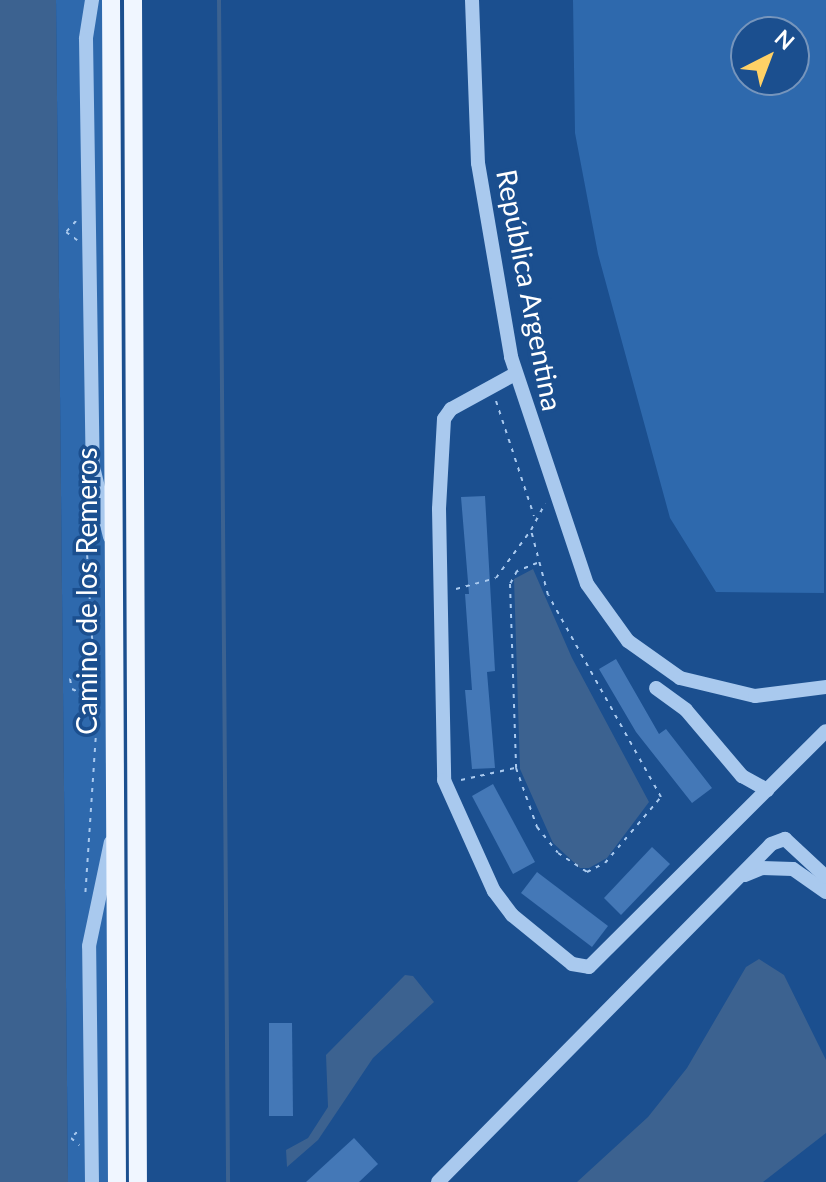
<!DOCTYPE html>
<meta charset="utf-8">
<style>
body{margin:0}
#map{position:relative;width:826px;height:1182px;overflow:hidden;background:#1b4f8f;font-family:Lato,sans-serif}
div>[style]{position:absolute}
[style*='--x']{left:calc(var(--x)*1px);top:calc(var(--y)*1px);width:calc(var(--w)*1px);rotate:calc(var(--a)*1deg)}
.green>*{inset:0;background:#2e69ad}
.water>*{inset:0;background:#3c6290}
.stream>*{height:4px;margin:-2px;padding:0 2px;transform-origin:2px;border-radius:2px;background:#3c6290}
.building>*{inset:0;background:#4478b7}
.path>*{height:2px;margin-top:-1px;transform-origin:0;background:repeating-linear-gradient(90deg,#a9c9ee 0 4px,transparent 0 10px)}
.minor>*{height:14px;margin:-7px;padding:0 7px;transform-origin:7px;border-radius:7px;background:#a9c9ee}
.major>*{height:18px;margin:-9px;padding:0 9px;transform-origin:9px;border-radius:9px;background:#f0f6ff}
span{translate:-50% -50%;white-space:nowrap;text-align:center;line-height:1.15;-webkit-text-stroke:7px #1b4f8f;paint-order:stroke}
.street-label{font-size:28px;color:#fff}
.north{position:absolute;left:730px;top:16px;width:80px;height:80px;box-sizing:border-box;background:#1b4f8f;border:2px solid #7695bc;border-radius:50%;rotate:42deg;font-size:22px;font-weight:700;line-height:32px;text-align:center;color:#fff}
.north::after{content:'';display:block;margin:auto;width:28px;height:36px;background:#ffd166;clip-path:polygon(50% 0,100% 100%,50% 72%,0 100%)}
</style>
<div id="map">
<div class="green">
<i style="clip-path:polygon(56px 0,103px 0,111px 1182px,68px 1182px)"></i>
<i style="clip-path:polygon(evenodd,573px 0,826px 0,824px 593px,716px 592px,670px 518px,598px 254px,575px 133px,573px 0,746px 32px,794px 32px,794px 80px,746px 80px,746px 32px)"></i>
</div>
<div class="water">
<i style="clip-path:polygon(0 0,56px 0,68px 1182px,0 1182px)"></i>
<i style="clip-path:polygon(533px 569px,572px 658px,649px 802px,607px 858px,589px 868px,580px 868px,553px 843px,520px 769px,514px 579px)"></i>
<i style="clip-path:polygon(759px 959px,784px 975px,826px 1060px,826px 1133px,763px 1182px,577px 1182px,648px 1117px,687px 1068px,746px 967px)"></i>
<i style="clip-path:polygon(405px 975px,413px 976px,434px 1002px,373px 1058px,318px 1140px,287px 1167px,286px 1150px,308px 1138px,328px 1107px,326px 1055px)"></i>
</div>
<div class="stream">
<i style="--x:219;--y:0;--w:1182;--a:89.56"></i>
</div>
<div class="building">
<i style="clip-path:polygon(485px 496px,495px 671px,487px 672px,495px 768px,472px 769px,465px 690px,472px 690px,465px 594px,469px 594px,461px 497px)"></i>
<i style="clip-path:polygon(616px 659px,659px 734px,666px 729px,712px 788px,692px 803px,636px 732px,599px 669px)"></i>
<i style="clip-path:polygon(493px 784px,535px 862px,513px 874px,472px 796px)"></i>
<i style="clip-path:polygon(652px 847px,670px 864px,621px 915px,604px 898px)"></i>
<i style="clip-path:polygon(537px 872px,608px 926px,592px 947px,521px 893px)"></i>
<i style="clip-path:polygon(269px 1023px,292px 1023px,293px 1116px,269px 1116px)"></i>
<i style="clip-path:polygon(354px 1138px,378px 1164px,359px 1182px,306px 1182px)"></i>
</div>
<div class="path">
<i style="--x:76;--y:221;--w:15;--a:132"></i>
<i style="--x:66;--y:232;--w:14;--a:36"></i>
<i style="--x:496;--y:401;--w:121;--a:71.7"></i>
<i style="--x:83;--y:485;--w:233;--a:86.6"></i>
<i style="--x:97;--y:718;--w:179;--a:93.8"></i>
<i style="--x:537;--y:563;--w:22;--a:158"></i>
<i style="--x:517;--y:571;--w:15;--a:118"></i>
<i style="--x:510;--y:584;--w:184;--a:88.1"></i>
<i style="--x:516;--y:768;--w:63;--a:70.4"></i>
<i style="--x:537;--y:827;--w:33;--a:51"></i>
<i style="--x:558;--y:853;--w:35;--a:33"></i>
<i style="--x:587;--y:872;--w:20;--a:-27"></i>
<i style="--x:605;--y:863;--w:87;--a:-49.7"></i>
<i style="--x:661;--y:797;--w:231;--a:-119.2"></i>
<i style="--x:548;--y:595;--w:67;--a:-104.7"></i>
<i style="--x:531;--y:530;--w:30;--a:-62"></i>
<i style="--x:456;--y:589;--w:41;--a:-15.4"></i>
<i style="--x:496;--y:578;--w:59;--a:-53.9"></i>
<i style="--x:96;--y:663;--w:31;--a:148"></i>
<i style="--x:70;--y:679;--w:10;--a:79"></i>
<i style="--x:72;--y:689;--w:26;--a:25"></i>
<i style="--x:461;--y:780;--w:55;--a:-12.5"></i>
<i style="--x:77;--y:1132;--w:8;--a:135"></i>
<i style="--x:71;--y:1138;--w:11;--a:41"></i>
</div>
<div class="minor">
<i style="--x:92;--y:0;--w:39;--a:99"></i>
<i style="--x:86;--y:39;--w:428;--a:89.1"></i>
<i style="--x:93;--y:467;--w:72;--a:76.3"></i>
<i style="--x:472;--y:0;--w:163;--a:87.9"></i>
<i style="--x:478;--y:163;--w:197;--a:80.3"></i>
<i style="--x:511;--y:357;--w:239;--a:71.5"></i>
<i style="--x:587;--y:584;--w:70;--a:54.3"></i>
<i style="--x:628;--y:641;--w:64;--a:35.4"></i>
<i style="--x:680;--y:678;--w:77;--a:13.5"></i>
<i style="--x:755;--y:696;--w:72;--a:-7.2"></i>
<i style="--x:515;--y:374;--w:73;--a:151.3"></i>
<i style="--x:451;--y:409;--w:12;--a:125"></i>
<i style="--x:444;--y:419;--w:90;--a:93.2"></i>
<i style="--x:439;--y:509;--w:271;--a:88.9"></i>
<i style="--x:444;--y:780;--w:122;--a:65.8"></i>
<i style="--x:494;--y:891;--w:30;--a:53"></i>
<i style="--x:512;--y:915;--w:77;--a:39.2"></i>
<i style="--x:572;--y:964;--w:17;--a:10"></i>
<i style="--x:589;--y:967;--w:334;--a:-44.9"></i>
<i style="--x:656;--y:688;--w:37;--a:36"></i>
<i style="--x:686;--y:710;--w:87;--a:49.7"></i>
<i style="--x:742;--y:776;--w:29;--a:29"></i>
<i style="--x:745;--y:875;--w:18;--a:-22"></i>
<i style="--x:762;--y:868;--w:31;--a:2"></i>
<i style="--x:793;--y:869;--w:40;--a:34.9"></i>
<i style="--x:92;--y:1182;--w:236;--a:-90.7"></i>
<i style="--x:89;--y:946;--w:106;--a:-78.1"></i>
<i style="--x:438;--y:1182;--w:474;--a:-45.4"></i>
<i style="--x:771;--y:844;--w:15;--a:-20"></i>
<i style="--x:785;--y:839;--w:56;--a:42.8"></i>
</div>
<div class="major">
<i style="--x:111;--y:0;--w:1182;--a:89.71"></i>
<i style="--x:133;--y:0;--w:1182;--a:89.76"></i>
</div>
<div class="street-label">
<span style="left:530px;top:290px;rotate:79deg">República Argentina</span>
<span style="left:86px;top:591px;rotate:-90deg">Camino de los Remeros</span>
</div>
<div class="north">N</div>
</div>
